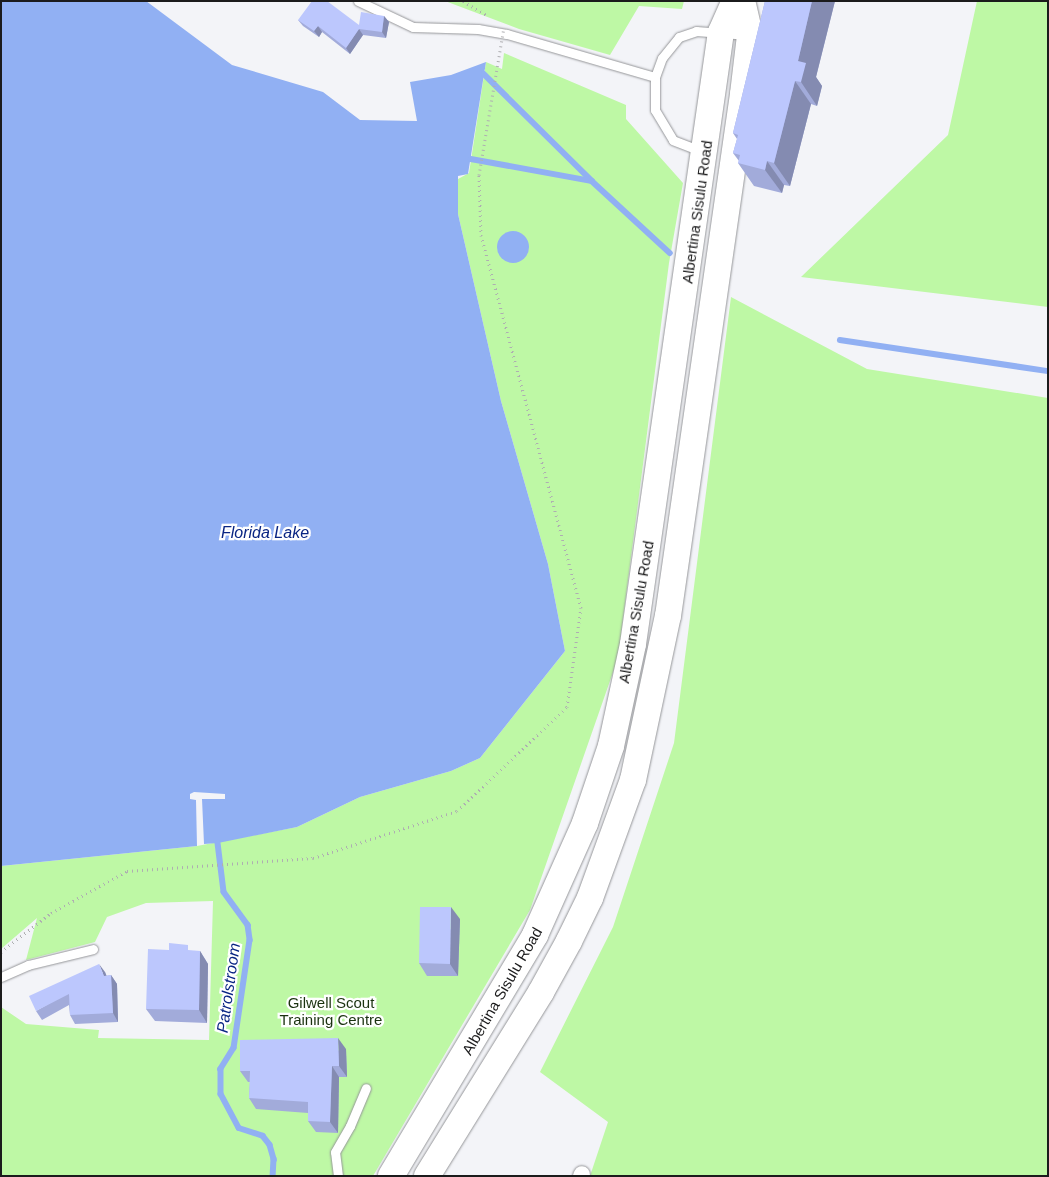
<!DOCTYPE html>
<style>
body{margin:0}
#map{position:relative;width:1049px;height:1177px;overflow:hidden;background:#f3f4f8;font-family:Arial,sans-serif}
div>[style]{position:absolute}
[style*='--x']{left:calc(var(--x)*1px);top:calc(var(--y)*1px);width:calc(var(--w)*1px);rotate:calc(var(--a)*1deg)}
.green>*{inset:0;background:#bef8a5}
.water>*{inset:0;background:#91b0f3}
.round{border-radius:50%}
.stream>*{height:5.5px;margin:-2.75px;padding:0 2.75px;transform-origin:2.75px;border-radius:2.75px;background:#91b0f3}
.path>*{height:3px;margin-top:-1.5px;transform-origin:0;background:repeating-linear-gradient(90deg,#aeaeb1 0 1px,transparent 0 5px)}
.roads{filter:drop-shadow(0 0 1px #959699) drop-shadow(0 0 1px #959699)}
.lane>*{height:9px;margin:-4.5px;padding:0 4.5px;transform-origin:4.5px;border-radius:4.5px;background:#fff}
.street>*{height:16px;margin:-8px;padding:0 8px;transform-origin:8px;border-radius:8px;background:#fff}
.primary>*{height:26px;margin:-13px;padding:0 13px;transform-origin:13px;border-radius:13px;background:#fff}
.path-bridge>*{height:3px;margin-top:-1.5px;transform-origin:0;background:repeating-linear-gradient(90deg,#aeaeb1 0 1px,transparent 0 5px)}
.wall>*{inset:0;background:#a2abda}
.shaded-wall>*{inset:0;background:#848bb1}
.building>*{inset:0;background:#bcc7fd}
span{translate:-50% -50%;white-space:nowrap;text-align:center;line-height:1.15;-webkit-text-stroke:4.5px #fff;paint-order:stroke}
.street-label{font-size:15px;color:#1b1b1c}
.park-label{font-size:15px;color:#1b3210}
.water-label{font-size:16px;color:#092583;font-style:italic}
.frame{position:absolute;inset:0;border:2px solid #1b1b1c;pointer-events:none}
</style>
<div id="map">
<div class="green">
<i style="clip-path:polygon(445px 1px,684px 1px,682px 9px,639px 6px,610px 55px,519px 29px)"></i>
<i style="clip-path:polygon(977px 1px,1048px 1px,1048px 307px,801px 277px,948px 135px)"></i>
<i style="clip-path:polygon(504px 53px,626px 105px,626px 119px,683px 183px,669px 263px,618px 658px,530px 910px,373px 1176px,1px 1176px,1px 1007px,26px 1024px,99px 1030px,98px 1038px,209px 1040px,213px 901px,146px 903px,107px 917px,95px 942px,26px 960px,37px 918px,1px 949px,1px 866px,197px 846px,297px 827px,360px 797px,451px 771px,480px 758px,565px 651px,548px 564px,501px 401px,458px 214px,458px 179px,469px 173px,486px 62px,502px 69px)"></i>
<i style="clip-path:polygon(731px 297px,867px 369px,1048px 398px,1048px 1176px,590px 1176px,608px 1122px,540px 1072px,613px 927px,674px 743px)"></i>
</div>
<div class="water">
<i style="clip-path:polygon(1px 1px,146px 1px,232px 65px,323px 92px,360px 120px,417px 121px,410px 82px,451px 75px,486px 62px,468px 174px,458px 176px,458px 214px,501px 401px,548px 564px,565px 651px,480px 758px,451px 771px,360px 797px,297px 827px,218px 843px,204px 844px,202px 799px,225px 799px,225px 794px,194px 792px,190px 794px,190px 799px,196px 800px,197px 846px,1px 866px)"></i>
<i class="round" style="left:497px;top:231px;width:32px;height:32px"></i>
</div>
<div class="stream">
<i style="--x:484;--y:74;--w:151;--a:44.7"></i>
<i style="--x:471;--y:159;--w:123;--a:10.3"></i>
<i style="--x:592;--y:181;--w:106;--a:42.7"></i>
<i style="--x:840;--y:340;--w:210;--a:8.5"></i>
<i style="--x:218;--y:843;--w:49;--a:83"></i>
<i style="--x:224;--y:892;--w:41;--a:54"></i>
<i style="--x:248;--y:925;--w:15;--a:82"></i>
<i style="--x:250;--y:940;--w:109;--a:98.4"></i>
<i style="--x:234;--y:1048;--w:25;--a:122"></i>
<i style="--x:221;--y:1069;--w:25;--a:90"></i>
<i style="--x:221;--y:1094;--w:38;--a:62"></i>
<i style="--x:239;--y:1128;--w:25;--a:18"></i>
<i style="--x:263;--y:1136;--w:11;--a:52"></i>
<i style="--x:270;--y:1145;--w:15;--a:74"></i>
<i style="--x:274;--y:1159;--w:17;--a:93"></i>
</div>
<div class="path">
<i style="--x:463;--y:1;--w:27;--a:31"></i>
<i style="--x:1;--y:952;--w:63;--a:-38"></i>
<i style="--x:51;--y:913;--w:87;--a:-28.9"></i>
<i style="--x:127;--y:871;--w:186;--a:-4"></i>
<i style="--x:313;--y:858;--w:151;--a:-18.1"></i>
<i style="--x:457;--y:811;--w:151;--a:-43.4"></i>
<i style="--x:567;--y:707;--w:100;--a:-82"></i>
<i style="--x:581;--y:608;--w:385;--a:-105"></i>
<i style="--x:481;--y:236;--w:61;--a:-91.9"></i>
</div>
<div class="roads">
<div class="lane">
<i style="--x:358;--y:1;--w:61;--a:25.3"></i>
<i style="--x:413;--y:27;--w:65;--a:1.8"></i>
<i style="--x:478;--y:29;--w:29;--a:10"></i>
<i style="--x:507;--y:34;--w:154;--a:16.2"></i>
<i style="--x:701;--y:151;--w:30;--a:-159"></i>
<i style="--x:673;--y:140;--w:35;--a:-121"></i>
<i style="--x:655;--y:110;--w:33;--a:-90"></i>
<i style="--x:655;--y:77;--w:20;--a:-70"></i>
<i style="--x:662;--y:58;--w:27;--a:-51"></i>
<i style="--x:679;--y:37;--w:18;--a:-19"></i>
<i style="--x:696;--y:31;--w:52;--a:4.4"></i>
<i style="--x:1;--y:977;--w:30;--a:-24"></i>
<i style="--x:28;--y:965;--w:67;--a:-13.8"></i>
<i style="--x:338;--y:1176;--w:24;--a:-97"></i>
<i style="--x:335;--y:1152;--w:30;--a:-60"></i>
<i style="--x:350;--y:1126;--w:41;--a:-67.2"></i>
</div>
<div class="street">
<i style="--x:581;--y:1176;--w:2;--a:-63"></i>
</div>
<div class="primary">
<i style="--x:391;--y:1176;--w:281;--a:-59.1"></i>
<i style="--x:535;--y:935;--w:123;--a:-65.9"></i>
<i style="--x:585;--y:823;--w:81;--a:-71.3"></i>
<i style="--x:611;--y:746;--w:104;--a:-77.8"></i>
<i style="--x:633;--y:644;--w:618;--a:-81.82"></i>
<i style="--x:721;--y:32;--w:34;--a:-66"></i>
<i style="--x:427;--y:1176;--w:216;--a:-58.2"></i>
<i style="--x:541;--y:992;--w:58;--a:-61.2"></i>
<i style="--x:569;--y:941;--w:48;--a:-64"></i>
<i style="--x:590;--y:898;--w:126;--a:-70"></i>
<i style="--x:633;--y:780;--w:168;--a:-78"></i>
<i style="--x:668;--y:616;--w:527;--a:-81.82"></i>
<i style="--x:743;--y:94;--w:59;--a:-83.2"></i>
<i style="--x:750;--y:35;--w:35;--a:-103"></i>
</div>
</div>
<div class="path-bridge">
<i style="--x:479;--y:175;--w:150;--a:-80.4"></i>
</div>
<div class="wall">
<i style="clip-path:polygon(765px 1px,835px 1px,816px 77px,822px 86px,817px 106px,811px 104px,790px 186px,784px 185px,782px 193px,754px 186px,738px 163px,739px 161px,733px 153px,737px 139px,733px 133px)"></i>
<i style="clip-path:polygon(384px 16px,389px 22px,386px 38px,363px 35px,350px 54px,322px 32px,319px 37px,303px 26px,298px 20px,359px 25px)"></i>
<i style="clip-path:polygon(460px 919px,458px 976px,427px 976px,419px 963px)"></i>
<i style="clip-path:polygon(192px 951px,200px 951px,208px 964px,207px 1023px,155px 1021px,146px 1009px)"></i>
<i style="clip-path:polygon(105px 972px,106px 976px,111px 975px,117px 984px,118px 1022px,75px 1024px,70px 1015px,69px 1005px,42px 1020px,36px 1011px)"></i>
<i style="clip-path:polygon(346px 1049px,347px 1077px,339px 1077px,338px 1133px,316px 1132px,308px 1121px,308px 1113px,256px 1109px,249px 1098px,250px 1082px,248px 1082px,240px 1071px)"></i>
</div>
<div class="shaded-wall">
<i style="clip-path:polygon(812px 1px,835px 1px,816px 77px,822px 86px,817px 106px,801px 82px,798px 61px)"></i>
<i style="clip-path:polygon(384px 16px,389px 22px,386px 38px,382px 32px)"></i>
<i style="clip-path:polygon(318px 26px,322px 32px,319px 37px,314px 31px)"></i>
<i style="clip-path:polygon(359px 29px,363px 35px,350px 54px,346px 48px)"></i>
<i style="clip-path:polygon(795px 81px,811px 104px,790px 186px,774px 163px)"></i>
<i style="clip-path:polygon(767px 161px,784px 185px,782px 193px,765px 170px)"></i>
<i style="clip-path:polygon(451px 907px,460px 919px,458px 976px,450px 964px)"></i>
<i style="clip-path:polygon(200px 951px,208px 964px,207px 1023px,199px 1010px)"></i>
<i style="clip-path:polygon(99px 964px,105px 972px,110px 984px,104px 976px)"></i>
<i style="clip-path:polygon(111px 975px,117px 984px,118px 1022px,113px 1013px)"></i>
<i style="clip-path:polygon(338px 1038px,346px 1049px,347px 1077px,339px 1066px)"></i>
<i style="clip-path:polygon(332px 1066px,339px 1077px,338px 1133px,330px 1122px)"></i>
</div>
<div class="building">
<i style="clip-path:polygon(312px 1px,327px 1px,359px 25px,361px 12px,384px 16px,382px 32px,359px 29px,346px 48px,318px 26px,314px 31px,298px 20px)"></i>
<i style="clip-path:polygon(765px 1px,812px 1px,798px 61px,806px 63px,801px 82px,795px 81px,774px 163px,767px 161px,765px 170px,738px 163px,740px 155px,733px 153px,738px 135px,733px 133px)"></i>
<i style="clip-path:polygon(420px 907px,451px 907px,450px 964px,419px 963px)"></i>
<i style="clip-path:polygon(169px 943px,188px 945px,188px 950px,200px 951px,199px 1010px,146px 1009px,148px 949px,169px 950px)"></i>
<i style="clip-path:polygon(99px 964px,104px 976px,111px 975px,113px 1013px,70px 1015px,69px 994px,36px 1011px,29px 996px)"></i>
<i style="clip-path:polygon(338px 1038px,339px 1066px,332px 1066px,330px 1122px,308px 1121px,308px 1102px,249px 1098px,250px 1071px,240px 1071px,240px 1040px)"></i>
</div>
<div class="street-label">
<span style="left:697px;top:212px;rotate:-82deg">Albertina Sisulu Road</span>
<span style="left:636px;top:612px;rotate:-80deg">Albertina Sisulu Road</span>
<span style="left:502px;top:991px;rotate:-60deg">Albertina Sisulu Road</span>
</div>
<div class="park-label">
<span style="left:331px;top:1011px">Gilwell Scout<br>Training Centre</span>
</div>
<div class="water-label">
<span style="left:265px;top:533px">Florida Lake</span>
<span style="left:229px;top:988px;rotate:-82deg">Patrolstroom</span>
</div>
<div class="frame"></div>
</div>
